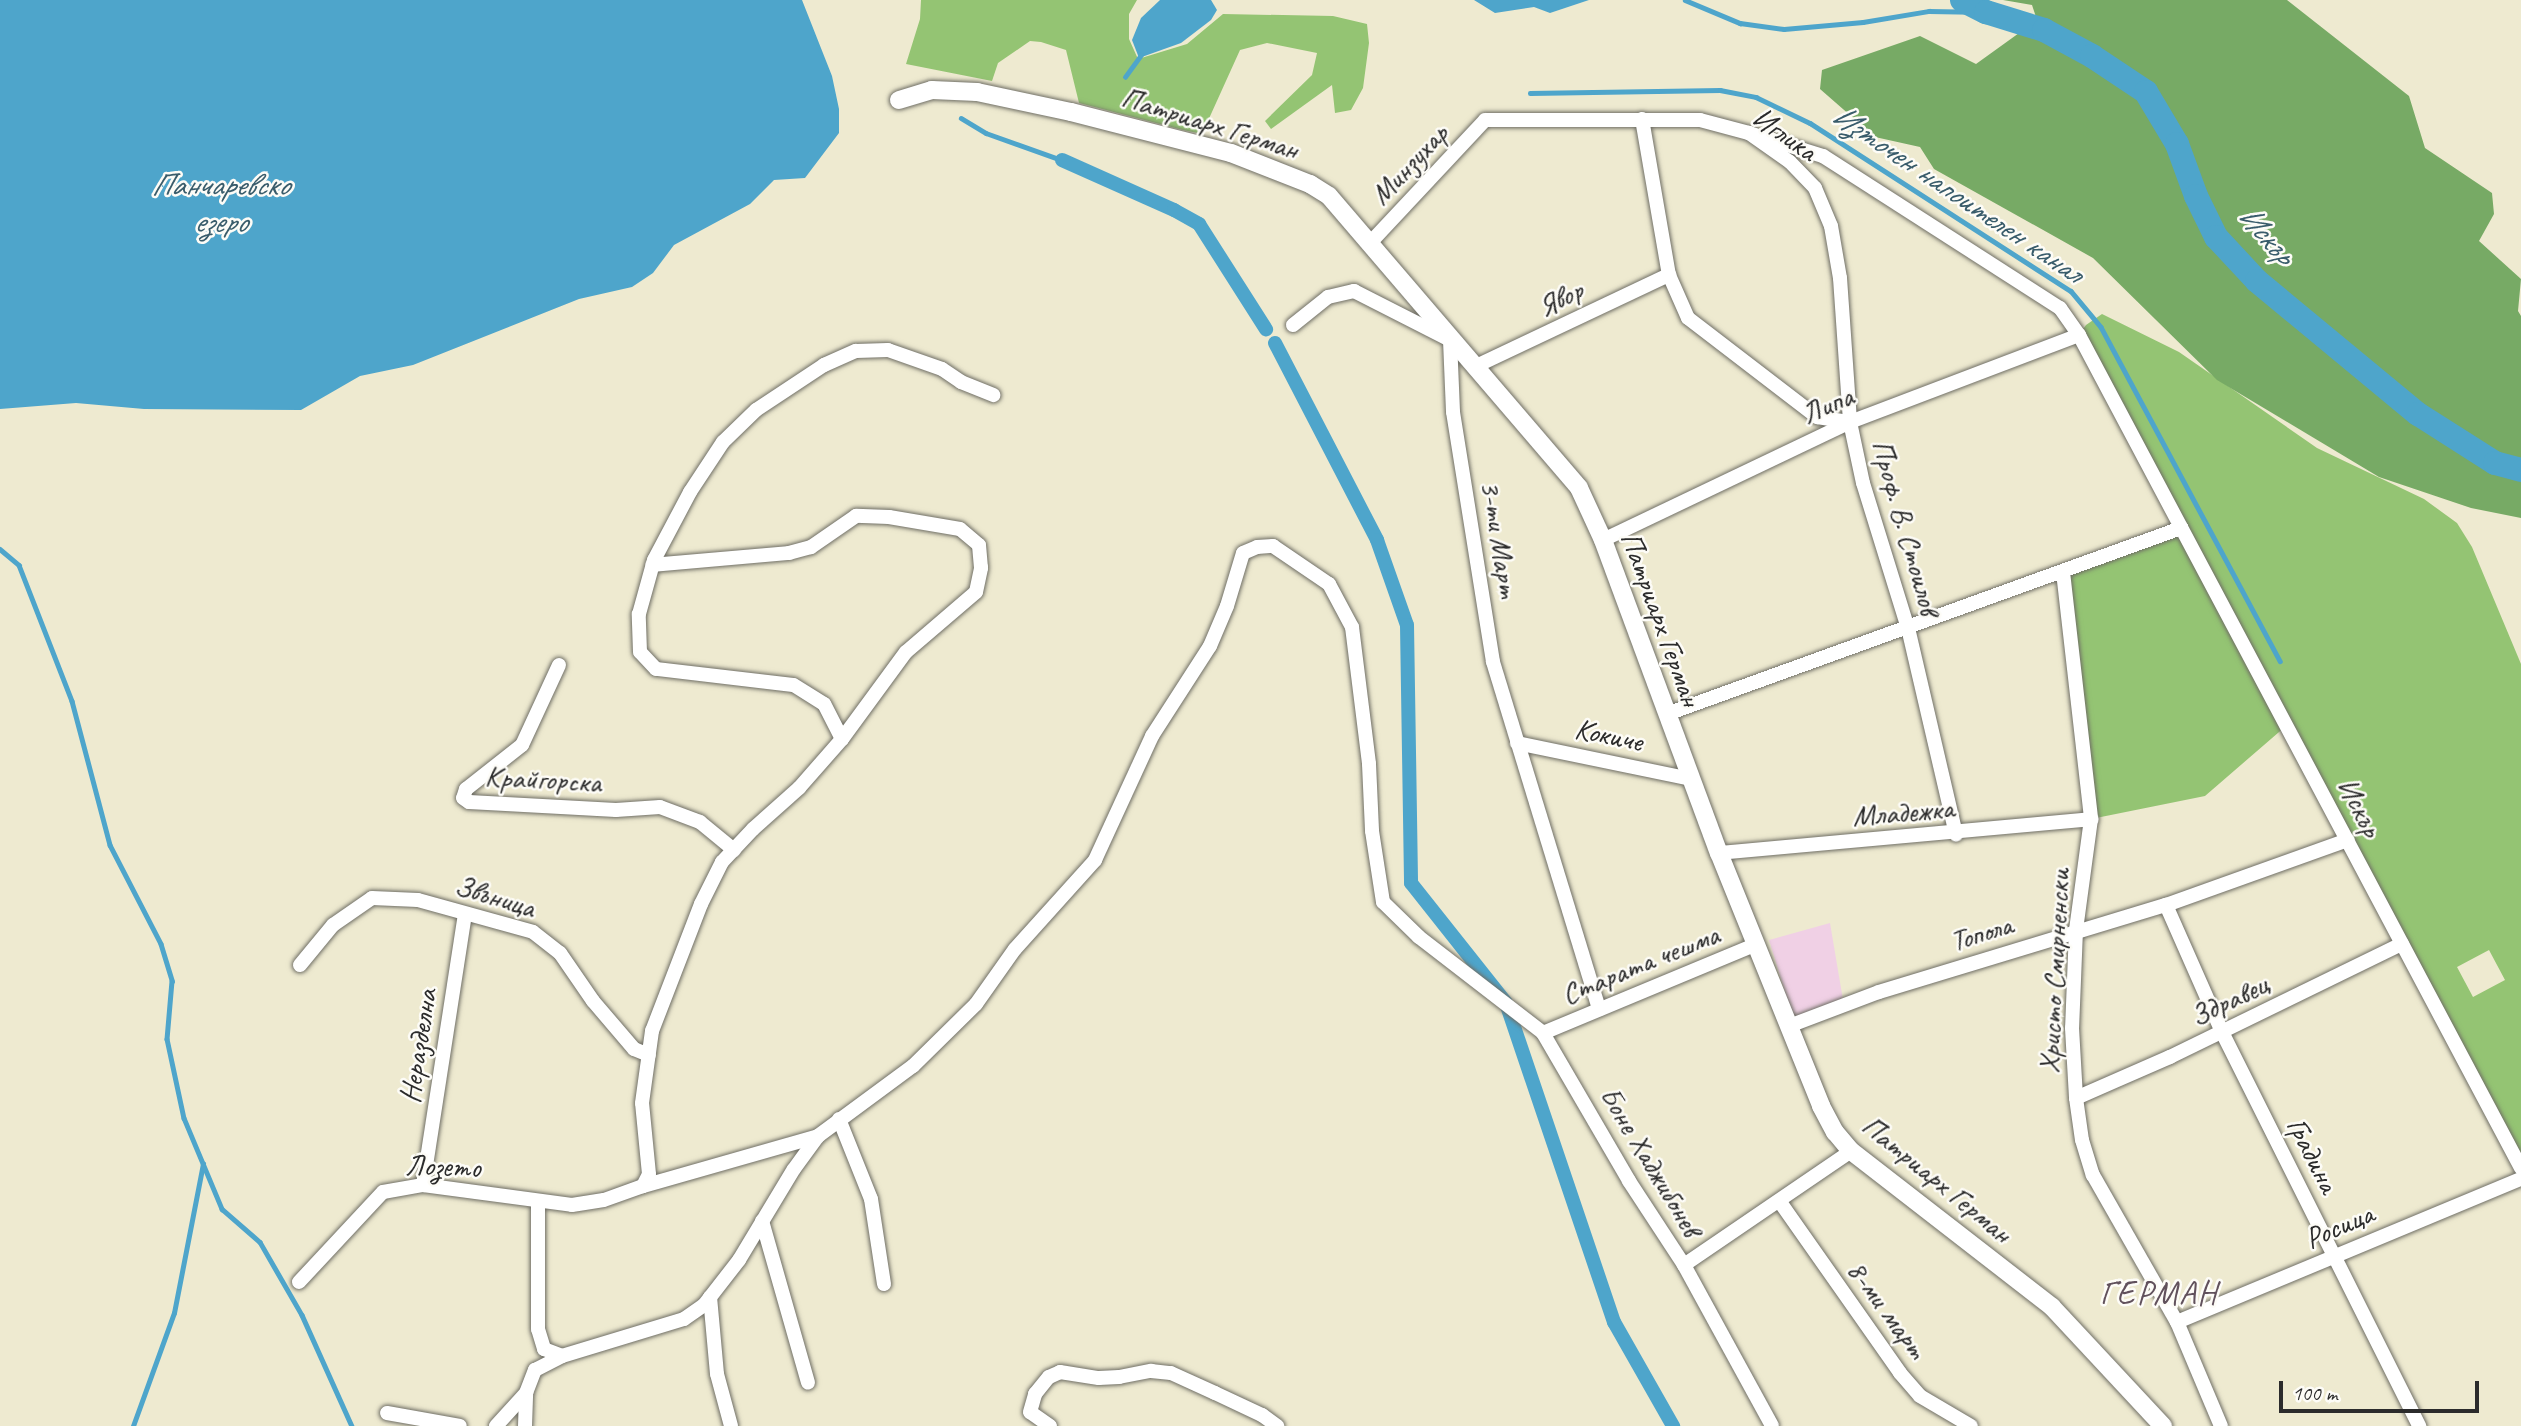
<!DOCTYPE html>
<meta charset="utf-8">
<style>
body{margin:0}
#map{position:relative;width:2521px;height:1426px;overflow:hidden;background:#eeead0;font-family:Caveat,sans-serif}
div>[style]{position:absolute}
[style*='--x']{left:calc(var(--x)*1px);top:calc(var(--y)*1px);width:calc(var(--w)*1px);rotate:calc(var(--a)*1deg)}
.built>*{inset:0;background:#f0d0e5}
.green>*{inset:0;background:#94c473}
.forest>*{inset:0;background:#77aa65}
.water>*{inset:0;background:#4ea5cb}
.stream>*{height:4.5px;margin:-2.25px;padding:0 2.25px;transform-origin:2.25px;border-radius:2.25px;background:#4ea5cb}
.canal>*{height:14px;margin:-7px;padding:0 7px;transform-origin:7px;border-radius:7px;background:#4ea5cb}
.river>*{height:24px;margin:-12px;padding:0 12px;transform-origin:12px;border-radius:12px;background:#4ea5cb}
.roads{filter:drop-shadow(0 0 2px #6f6e65) drop-shadow(0 0 2px #6f6e65)}
.minor>*{height:14px;margin:-7px;padding:0 7px;transform-origin:7px;border-radius:7px;background:#fff}
.tertiary>*{height:18px;margin:-9px;padding:0 9px;transform-origin:9px;border-radius:9px;background:#fff}
span{translate:-50% -50%;white-space:nowrap;text-align:center;line-height:1.15;-webkit-text-stroke:5px #fdfcf7;paint-order:stroke}
.street-label{font-size:30px;color:#2b2b2b}
.water-label{font-size:32px;color:#395c6b;font-style:italic}
.quarter-label{font-size:33px;color:#61515c;letter-spacing:2px}
.scale{position:absolute;left:2279px;top:1381px;width:200px;height:32px;box-sizing:border-box;border:4px solid #2b2b2b;border-top:0;padding-left:9px;font-size:21px;line-height:24px;white-space:nowrap;color:#2b2b2b;-webkit-text-stroke:5px #fdfcf7;paint-order:stroke}
</style>
<div id="map">
<div class="built">
<i style="clip-path:polygon(1830px 923px,1843px 1000px,1793px 1018px,1769px 940px)"></i>
</div>
<div class="green">
<i style="clip-path:polygon(921px 0,1137px 0,1129px 14px,1129px 39px,1138px 59px,1187px 44px,1223px 14px,1333px 16px,1367px 24px,1369px 43px,1363px 88px,1351px 110px,1335px 113px,1332px 85px,1271px 129px,1265px 121px,1312px 75px,1317px 53px,1267px 43px,1240px 50px,1202px 134px,1183px 130px,1079px 103px,1066px 50px,1041px 42px,1030px 41px,998px 63px,992px 81px,906px 64px,920px 19px)"></i>
<i style="clip-path:polygon(evenodd,2102px 314px,2179px 352px,2317px 448px,2424px 499px,2457px 523px,2472px 547px,2521px 664px,2521px 1168px,2286px 726px,2205px 796px,2091px 819px,2063px 572px,2181px 527px,2079px 335px,2086px 325px,2102px 314px,2489px 950px,2505px 980px,2473px 997px,2457px 967px,2489px 950px)"></i>
</div>
<div class="forest">
<i style="clip-path:polygon(2003px 0,2287px 0,2409px 96px,2425px 148px,2492px 193px,2494px 214px,2479px 241px,2521px 279px,2518px 311px,2521px 316px,2521px 518px,2471px 508px,2379px 477px,2217px 380px,2093px 258px,1934px 169px,1920px 147px,1875px 137px,1820px 89px,1822px 70px,1920px 36px,1976px 64px,2037px 20px,2032px 5px)"></i>
</div>
<div class="water">
<i style="clip-path:polygon(0 0,802px 0,832px 76px,839px 109px,839px 133px,805px 178px,774px 180px,750px 204px,674px 245px,653px 273px,632px 287px,579px 299px,413px 365px,360px 376px,301px 410px,144px 409px,76px 403px,0 409px)"></i>
<i style="clip-path:polygon(1160px 0,1211px 0,1217px 10px,1211px 20px,1181px 43px,1139px 58px,1132px 40px,1141px 18px)"></i>
<i style="clip-path:polygon(1474px 0,1589px 0,1550px 13px,1534px 7px,1495px 13px)"></i>
</div>
<div class="stream">
<i style="--x:1685;--y:0;--w:60;--a:22.7"></i>
<i style="--x:1740;--y:23;--w:44;--a:7.8"></i>
<i style="--x:1784;--y:29;--w:79;--a:-5.1"></i>
<i style="--x:1863;--y:22;--w:67;--a:-9.5"></i>
<i style="--x:1929;--y:11;--w:57;--a:1"></i>
<i style="--x:1125;--y:77;--w:27;--a:-54"></i>
<i style="--x:1530;--y:93;--w:190;--a:-0.9"></i>
<i style="--x:1720;--y:90;--w:37;--a:11"></i>
<i style="--x:1756;--y:97;--w:60;--a:25.7"></i>
<i style="--x:1810;--y:123;--w:310;--a:32.8"></i>
<i style="--x:2071;--y:291;--w:47;--a:50.2"></i>
<i style="--x:2101;--y:327;--w:379;--a:61.8"></i>
<i style="--x:961;--y:118;--w:29;--a:31"></i>
<i style="--x:986;--y:133;--w:81;--a:19.6"></i>
<i style="--x:0;--y:549;--w:25;--a:40"></i>
<i style="--x:19;--y:565;--w:146;--a:68.7"></i>
<i style="--x:72;--y:701;--w:149;--a:75.2"></i>
<i style="--x:110;--y:845;--w:111;--a:62.7"></i>
<i style="--x:161;--y:944;--w:39;--a:73"></i>
<i style="--x:172;--y:981;--w:58;--a:94.9"></i>
<i style="--x:167;--y:1039;--w:81;--a:77.9"></i>
<i style="--x:184;--y:1118;--w:99;--a:67.3"></i>
<i style="--x:222;--y:1209;--w:50;--a:41"></i>
<i style="--x:260;--y:1242;--w:84;--a:60.1"></i>
<i style="--x:302;--y:1315;--w:122;--a:65.8"></i>
<i style="--x:133;--y:1426;--w:120;--a:-70.1"></i>
<i style="--x:174;--y:1313;--w:152;--a:-79"></i>
</div>
<div class="canal">
<i style="--x:1062;--y:160;--w:123;--a:24.1"></i>
<i style="--x:1174;--y:210;--w:29;--a:29"></i>
<i style="--x:1199;--y:224;--w:125;--a:57.5"></i>
<i style="--x:1275;--y:343;--w:222;--a:62.6"></i>
<i style="--x:1377;--y:540;--w:90;--a:70.6"></i>
<i style="--x:1407;--y:625;--w:258;--a:89.1"></i>
<i style="--x:1411;--y:883;--w:153;--a:51.6"></i>
<i style="--x:1506;--y:1003;--w:337;--a:71.3"></i>
<i style="--x:1614;--y:1322;--w:120;--a:60.4"></i>
</div>
<div class="river">
<i style="--x:1962;--y:0;--w:27;--a:27"></i>
<i style="--x:1986;--y:12;--w:61;--a:17.2"></i>
<i style="--x:2044;--y:30;--w:55;--a:28.4"></i>
<i style="--x:2092;--y:56;--w:65;--a:33.7"></i>
<i style="--x:2146;--y:92;--w:61;--a:59.2"></i>
<i style="--x:2177;--y:144;--w:55;--a:69.9"></i>
<i style="--x:2196;--y:196;--w:46;--a:64"></i>
<i style="--x:2216;--y:237;--w:60;--a:47"></i>
<i style="--x:2257;--y:281;--w:209;--a:39.6"></i>
<i style="--x:2418;--y:414;--w:91;--a:32.5"></i>
<i style="--x:2495;--y:463;--w:27;--a:15"></i>
</div>
<div class="roads">
<div class="minor">
<i style="--x:1642;--y:119;--w:158;--a:80.2"></i>
<i style="--x:1669;--y:275;--w:47;--a:66.2"></i>
<i style="--x:1688;--y:318;--w:163;--a:37.5"></i>
<i style="--x:1817;--y:417;--w:33;--a:9"></i>
<i style="--x:1850;--y:422;--w:62;--a:78"></i>
<i style="--x:1863;--y:483;--w:152;--a:72.8"></i>
<i style="--x:1908;--y:628;--w:212;--a:76.9"></i>
<i style="--x:1749;--y:133;--w:77;--a:17.3"></i>
<i style="--x:1823;--y:156;--w:282;--a:32.7"></i>
<i style="--x:2060;--y:308;--w:33;--a:55"></i>
<i style="--x:2079;--y:335;--w:943;--a:62.05"></i>
<i style="--x:1370;--y:243;--w:168;--a:-46.9"></i>
<i style="--x:1485;--y:120;--w:215;--a:0"></i>
<i style="--x:1700;--y:120;--w:51;--a:14.9"></i>
<i style="--x:1749;--y:133;--w:50;--a:35.3"></i>
<i style="--x:1790;--y:162;--w:36;--a:46"></i>
<i style="--x:1815;--y:188;--w:41;--a:67.2"></i>
<i style="--x:1831;--y:226;--w:53;--a:80.2"></i>
<i style="--x:1840;--y:278;--w:144;--a:86"></i>
<i style="--x:1293;--y:325;--w:45;--a:-38.7"></i>
<i style="--x:1328;--y:297;--w:27;--a:-13"></i>
<i style="--x:1354;--y:291;--w:108;--a:27"></i>
<i style="--x:1450;--y:340;--w:72;--a:87.6"></i>
<i style="--x:1453;--y:412;--w:253;--a:80.9"></i>
<i style="--x:1493;--y:662;--w:363;--a:73"></i>
<i style="--x:1474;--y:367;--w:216;--a:-25.3"></i>
<i style="--x:1603;--y:540;--w:274;--a:-25.5"></i>
<i style="--x:1850;--y:422;--w:245;--a:-20.8"></i>
<i style="--x:2063;--y:572;--w:249;--a:83.5"></i>
<i style="--x:2091;--y:819;--w:112;--a:97.7"></i>
<i style="--x:2076;--y:930;--w:98;--a:92.3"></i>
<i style="--x:2072;--y:1028;--w:70;--a:86.7"></i>
<i style="--x:2076;--y:1098;--w:42;--a:81.9"></i>
<i style="--x:2082;--y:1140;--w:37;--a:73"></i>
<i style="--x:2093;--y:1175;--w:169;--a:60.3"></i>
<i style="--x:2177;--y:1322;--w:113;--a:67.1"></i>
<i style="--x:559;--y:665;--w:88;--a:114.8"></i>
<i style="--x:522;--y:745;--w:71;--a:141.8"></i>
<i style="--x:466;--y:789;--w:9;--a:108"></i>
<i style="--x:463;--y:798;--w:7;--a:34"></i>
<i style="--x:469;--y:802;--w:147;--a:3.1"></i>
<i style="--x:616;--y:810;--w:44;--a:-3.9"></i>
<i style="--x:660;--y:807;--w:43;--a:20.6"></i>
<i style="--x:700;--y:822;--w:44;--a:39.5"></i>
<i style="--x:1667;--y:714;--w:547;--a:-19.89"></i>
<i style="--x:842;--y:739;--w:39;--a:-117"></i>
<i style="--x:824;--y:704;--w:36;--a:-148"></i>
<i style="--x:793;--y:685;--w:138;--a:-173.3"></i>
<i style="--x:656;--y:669;--w:23;--a:-133"></i>
<i style="--x:640;--y:652;--w:38;--a:-92"></i>
<i style="--x:639;--y:614;--w:56;--a:-74.5"></i>
<i style="--x:654;--y:560;--w:77;--a:-62.1"></i>
<i style="--x:690;--y:492;--w:60;--a:-56.6"></i>
<i style="--x:723;--y:442;--w:46;--a:-44.1"></i>
<i style="--x:756;--y:410;--w:82;--a:-33.5"></i>
<i style="--x:824;--y:365;--w:35;--a:-24"></i>
<i style="--x:856;--y:351;--w:32;--a:-2"></i>
<i style="--x:888;--y:350;--w:57;--a:19.4"></i>
<i style="--x:942;--y:369;--w:23;--a:34"></i>
<i style="--x:961;--y:382;--w:35;--a:22"></i>
<i style="--x:1517;--y:743;--w:178;--a:11.7"></i>
<i style="--x:1719;--y:853;--w:374;--a:-5.2"></i>
<i style="--x:2166;--y:905;--w:139;--a:66.2"></i>
<i style="--x:2222;--y:1032;--w:441;--a:63.4"></i>
<i style="--x:300;--y:965;--w:52;--a:-50.5"></i>
<i style="--x:333;--y:925;--w:47;--a:-34.7"></i>
<i style="--x:372;--y:898;--w:46;--a:2.5"></i>
<i style="--x:418;--y:900;--w:119;--a:15.5"></i>
<i style="--x:533;--y:932;--w:34;--a:38"></i>
<i style="--x:560;--y:953;--w:58;--a:55.5"></i>
<i style="--x:593;--y:1001;--w:63;--a:49.5"></i>
<i style="--x:634;--y:1049;--w:16;--a:22"></i>
<i style="--x:1789;--y:1026;--w:96;--a:-20.7"></i>
<i style="--x:1879;--y:992;--w:300;--a:-16.9"></i>
<i style="--x:2166;--y:905;--w:193;--a:-19.7"></i>
<i style="--x:1543;--y:1033;--w:232;--a:-22.6"></i>
<i style="--x:2076;--y:1098;--w:103;--a:-23.6"></i>
<i style="--x:2170;--y:1057;--w:258;--a:-26"></i>
<i style="--x:839;--y:1119;--w:86;--a:68.2"></i>
<i style="--x:871;--y:1199;--w:86;--a:81.3"></i>
<i style="--x:423;--y:1185;--w:274;--a:-81.2"></i>
<i style="--x:643;--y:1186;--w:13;--a:-63"></i>
<i style="--x:649;--y:1174;--w:71;--a:-95.6"></i>
<i style="--x:642;--y:1103;--w:73;--a:-82.1"></i>
<i style="--x:652;--y:1031;--w:136;--a:-68.9"></i>
<i style="--x:701;--y:904;--w:47;--a:-63.4"></i>
<i style="--x:722;--y:862;--w:45;--a:-46.8"></i>
<i style="--x:753;--y:829;--w:62;--a:-41.7"></i>
<i style="--x:799;--y:788;--w:65;--a:-48.7"></i>
<i style="--x:842;--y:739;--w:108;--a:-53.7"></i>
<i style="--x:906;--y:652;--w:92;--a:-40.6"></i>
<i style="--x:976;--y:592;--w:25;--a:-78"></i>
<i style="--x:981;--y:568;--w:23;--a:-95"></i>
<i style="--x:979;--y:545;--w:25;--a:-140"></i>
<i style="--x:960;--y:529;--w:72;--a:-170.4"></i>
<i style="--x:889;--y:517;--w:33;--a:-178"></i>
<i style="--x:856;--y:516;--w:55;--a:145.4"></i>
<i style="--x:811;--y:547;--w:23;--a:165"></i>
<i style="--x:789;--y:553;--w:137;--a:175"></i>
<i style="--x:1780;--y:1202;--w:209;--a:54.9"></i>
<i style="--x:1900;--y:1373;--w:30;--a:49"></i>
<i style="--x:1920;--y:1396;--w:59;--a:30.5"></i>
<i style="--x:538;--y:1203;--w:126;--a:90"></i>
<i style="--x:538;--y:1329;--w:21;--a:73"></i>
<i style="--x:544;--y:1349;--w:19;--a:21"></i>
<i style="--x:762;--y:1221;--w:168;--a:74.1"></i>
<i style="--x:1684;--y:1265;--w:202;--a:-34.3"></i>
<i style="--x:299;--y:1282;--w:123;--a:-47"></i>
<i style="--x:383;--y:1192;--w:41;--a:-9.9"></i>
<i style="--x:423;--y:1185;--w:150;--a:7.6"></i>
<i style="--x:572;--y:1205;--w:32;--a:-9"></i>
<i style="--x:604;--y:1200;--w:41;--a:-19.7"></i>
<i style="--x:643;--y:1186;--w:182;--a:-15.9"></i>
<i style="--x:710;--y:1297;--w:77;--a:84.8"></i>
<i style="--x:717;--y:1374;--w:54;--a:74.9"></i>
<i style="--x:2177;--y:1322;--w:373;--a:-22.6"></i>
<i style="--x:387;--y:1413;--w:74;--a:10.1"></i>
<i style="--x:496;--y:1426;--w:45;--a:-47.7"></i>
<i style="--x:526;--y:1393;--w:25;--a:-69"></i>
<i style="--x:535;--y:1370;--w:30;--a:-27"></i>
<i style="--x:562;--y:1356;--w:127;--a:-16.9"></i>
<i style="--x:684;--y:1319;--w:24;--a:-35"></i>
<i style="--x:704;--y:1305;--w:57;--a:-52.1"></i>
<i style="--x:739;--y:1260;--w:106;--a:-58.9"></i>
<i style="--x:794;--y:1169;--w:41;--a:-54"></i>
<i style="--x:818;--y:1136;--w:118;--a:-36.4"></i>
<i style="--x:913;--y:1066;--w:88;--a:-44.5"></i>
<i style="--x:976;--y:1004;--w:67;--a:-54.7"></i>
<i style="--x:1015;--y:949;--w:120;--a:-48"></i>
<i style="--x:1095;--y:860;--w:136;--a:-65.3"></i>
<i style="--x:1152;--y:736;--w:107;--a:-57.2"></i>
<i style="--x:1210;--y:646;--w:43;--a:-67"></i>
<i style="--x:1227;--y:606;--w:55;--a:-73.2"></i>
<i style="--x:1243;--y:553;--w:15;--a:-23"></i>
<i style="--x:1257;--y:547;--w:16;--a:-4"></i>
<i style="--x:1273;--y:546;--w:68;--a:34.2"></i>
<i style="--x:1329;--y:584;--w:49;--a:61.9"></i>
<i style="--x:1352;--y:627;--w:138;--a:82.9"></i>
<i style="--x:1369;--y:764;--w:67;--a:87.4"></i>
<i style="--x:1372;--y:831;--w:72;--a:81.2"></i>
<i style="--x:1383;--y:902;--w:50;--a:44.2"></i>
<i style="--x:1419;--y:937;--w:157;--a:37.7"></i>
<i style="--x:1543;--y:1033;--w:171;--a:59.8"></i>
<i style="--x:1629;--y:1181;--w:100;--a:56.8"></i>
<i style="--x:1684;--y:1265;--w:183;--a:61.3"></i>
<i style="--x:525;--y:1426;--w:33;--a:-88"></i>
<i style="--x:1050;--y:1426;--w:24;--a:-145"></i>
<i style="--x:1030;--y:1412;--w:19;--a:-74"></i>
<i style="--x:1035;--y:1394;--w:22;--a:-51"></i>
<i style="--x:1049;--y:1377;--w:12;--a:-24"></i>
<i style="--x:1060;--y:1372;--w:39;--a:9"></i>
<i style="--x:1099;--y:1378;--w:20;--a:-3"></i>
<i style="--x:1119;--y:1377;--w:33;--a:-11"></i>
<i style="--x:1151;--y:1371;--w:20;--a:6"></i>
<i style="--x:1171;--y:1373;--w:48;--a:24.4"></i>
<i style="--x:1215;--y:1393;--w:52;--a:25.1"></i>
<i style="--x:1262;--y:1415;--w:19;--a:36"></i>
</div>
<div class="tertiary">
<i style="--x:899;--y:100;--w:34;--a:-17"></i>
<i style="--x:932;--y:90;--w:45;--a:2.5"></i>
<i style="--x:977;--y:92;--w:96;--a:12"></i>
<i style="--x:1071;--y:112;--w:165;--a:14.4"></i>
<i style="--x:1231;--y:153;--w:85;--a:21.4"></i>
<i style="--x:1310;--y:184;--w:22;--a:32"></i>
<i style="--x:1329;--y:196;--w:384;--a:49.4"></i>
<i style="--x:1579;--y:488;--w:57;--a:65.2"></i>
<i style="--x:1603;--y:540;--w:334;--a:69.7"></i>
<i style="--x:1719;--y:853;--w:273;--a:68"></i>
<i style="--x:1821;--y:1106;--w:30;--a:62"></i>
<i style="--x:1835;--y:1132;--w:25;--a:50"></i>
<i style="--x:1851;--y:1151;--w:254;--a:37.8"></i>
<i style="--x:2052;--y:1307;--w:163;--a:47"></i>
</div>
</div>
<div class="street-label">
<span style="left:1210px;top:123px;rotate:17deg">Патриарх Герман</span>
<span style="left:1785px;top:134px;rotate:35deg">Иглика</span>
<span style="left:1409px;top:164px;rotate:-47deg">Минзухар</span>
<span style="left:1560px;top:298px;rotate:-25deg">Явор</span>
<span style="left:1827px;top:405px;rotate:-24deg">Липа</span>
<span style="left:1906px;top:527px;rotate:74deg">Проф. В. Стоилов</span>
<span style="left:1500px;top:539px;rotate:81deg">3-ти Март</span>
<span style="left:1661px;top:619px;rotate:70deg">Патриарх Герман</span>
<span style="left:1609px;top:735px;rotate:12deg">Кокиче</span>
<span style="left:543px;top:779px;rotate:3deg">Крайгорска</span>
<span style="left:2360px;top:807px;rotate:62deg">Искър</span>
<span style="left:1903px;top:812px;rotate:-5deg">Младежка</span>
<span style="left:495px;top:896px;rotate:17deg">Звъница</span>
<span style="left:1981px;top:933px;rotate:-17deg">Топола</span>
<span style="left:1640px;top:964px;rotate:-22deg">Старата чешма</span>
<span style="left:2054px;top:971px;rotate:-87deg">Христо Смирненски</span>
<span style="left:2229px;top:1000px;rotate:-26deg">Здравец</span>
<span style="left:418px;top:1046px;rotate:-81deg">Неразделна</span>
<span style="left:2313px;top:1155px;rotate:63deg">Градина</span>
<span style="left:1651px;top:1161px;rotate:59deg">Боне Хаджибонев</span>
<span style="left:443px;top:1166px;rotate:2deg">Лозето</span>
<span style="left:1937px;top:1179px;rotate:39deg">Патриарх Герман</span>
<span style="left:2339px;top:1226px;rotate:-23deg">Росица</span>
<span style="left:1887px;top:1309px;rotate:54deg">8-ми март</span>
</div>
<div class="water-label">
<span style="left:220px;top:204px">Панчаревско<br>езеро</span>
<span style="left:1957px;top:194px;rotate:34deg">Източен напоителен канал</span>
<span style="left:2266px;top:235px;rotate:49deg">Искър</span>
</div>
<div class="quarter-label">
<span style="left:2159px;top:1294px">ГЕРМАН</span>
</div>
<div class="scale">100 m</div>
</div>
